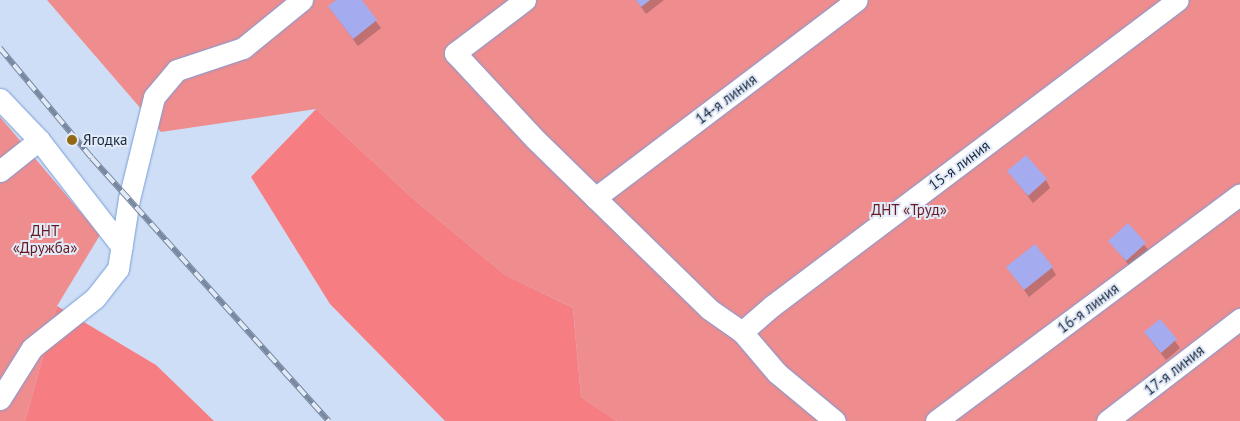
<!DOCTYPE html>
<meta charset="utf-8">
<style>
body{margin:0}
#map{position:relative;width:1240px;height:421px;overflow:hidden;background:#cedef6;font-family:"PT Sans",sans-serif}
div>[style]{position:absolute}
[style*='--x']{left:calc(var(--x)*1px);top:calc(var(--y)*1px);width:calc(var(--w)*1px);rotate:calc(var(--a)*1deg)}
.green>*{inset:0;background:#ef8c8e}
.forest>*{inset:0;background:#f67d81}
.shadow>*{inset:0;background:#0003}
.building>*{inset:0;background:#a4abee}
.roads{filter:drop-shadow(0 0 1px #789ed8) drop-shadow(0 0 1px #789ed8)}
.minor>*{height:21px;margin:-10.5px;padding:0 10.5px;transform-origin:10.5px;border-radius:10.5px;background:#fff}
.rail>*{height:5.5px;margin-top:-2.75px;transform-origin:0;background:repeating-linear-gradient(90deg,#e2eaf7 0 11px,#78889f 0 22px);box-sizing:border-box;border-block:1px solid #78889f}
.dots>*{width:14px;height:14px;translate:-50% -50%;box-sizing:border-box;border:2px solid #e2eaf7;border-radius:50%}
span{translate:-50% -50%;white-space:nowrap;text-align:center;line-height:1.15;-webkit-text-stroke:4px #e2eaf7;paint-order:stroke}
.street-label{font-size:15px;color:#19283f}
.poi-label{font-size:15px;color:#19283f}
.left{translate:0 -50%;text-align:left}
.park-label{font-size:15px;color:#661a22}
</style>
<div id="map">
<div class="green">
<i style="clip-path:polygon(47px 0,1240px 0,1240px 421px,617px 421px,581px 397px,573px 308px,504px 274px,417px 202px,316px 109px,161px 132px)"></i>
<i style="clip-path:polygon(0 117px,100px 235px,57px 306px,25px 421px,0 421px)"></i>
</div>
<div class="forest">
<i style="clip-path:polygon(316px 109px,417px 202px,504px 274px,573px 308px,581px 397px,617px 421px,445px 421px,330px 304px,251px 177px)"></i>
<i style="clip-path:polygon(57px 306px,156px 365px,214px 421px,25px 421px)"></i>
</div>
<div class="shadow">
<i style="clip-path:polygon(338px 0,360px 0,381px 28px,358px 46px,329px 7px)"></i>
<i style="clip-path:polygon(636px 0,664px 0,646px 14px)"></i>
<i style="clip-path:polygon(1008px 171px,1046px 180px,1050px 188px,1033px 203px)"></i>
<i style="clip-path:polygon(1128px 225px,1150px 252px,1131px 268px,1110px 241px)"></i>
<i style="clip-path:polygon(1007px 267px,1052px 268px,1056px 275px,1029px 297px)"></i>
<i style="clip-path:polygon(1160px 321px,1180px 348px,1166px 360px,1145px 333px)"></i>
</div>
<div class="building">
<i style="clip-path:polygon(336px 0,362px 0,377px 20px,353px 39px,328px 6px)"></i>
<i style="clip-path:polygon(636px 0,650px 0,641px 7px)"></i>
<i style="clip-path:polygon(1026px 155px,1047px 179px,1028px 196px,1007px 171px)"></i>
<i style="clip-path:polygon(1128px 223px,1146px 243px,1126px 261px,1108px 241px)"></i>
<i style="clip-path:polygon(1035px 244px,1053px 267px,1024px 290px,1006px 267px)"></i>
<i style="clip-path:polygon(1160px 319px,1177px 339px,1161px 353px,1144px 332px)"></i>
</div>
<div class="roads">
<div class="minor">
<i style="--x:525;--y:0;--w:88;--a:142.9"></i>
<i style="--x:455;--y:53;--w:117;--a:47.1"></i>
<i style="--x:535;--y:139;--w:243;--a:44.3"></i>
<i style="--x:709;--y:309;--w:40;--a:34.9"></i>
<i style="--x:742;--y:332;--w:54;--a:49.5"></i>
<i style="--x:777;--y:373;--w:75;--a:39.6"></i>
<i style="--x:0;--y:99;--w:57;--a:46.4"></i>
<i style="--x:39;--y:140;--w:135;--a:52.2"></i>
<i style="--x:0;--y:171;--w:50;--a:-38.5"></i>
<i style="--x:595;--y:198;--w:328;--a:-37.1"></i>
<i style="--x:742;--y:332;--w:40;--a:-41"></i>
<i style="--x:772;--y:306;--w:508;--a:-37.01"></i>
<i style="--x:0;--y:399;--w:60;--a:-57.9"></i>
<i style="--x:32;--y:348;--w:80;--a:-38.4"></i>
<i style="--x:95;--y:298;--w:37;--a:-52"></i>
<i style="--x:118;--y:269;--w:71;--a:-81.1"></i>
<i style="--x:129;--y:199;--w:105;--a:-76.2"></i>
<i style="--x:154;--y:97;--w:35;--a:-50"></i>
<i style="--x:177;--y:70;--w:70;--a:-18.4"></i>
<i style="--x:243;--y:48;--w:76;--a:-39.1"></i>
<i style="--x:936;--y:421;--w:379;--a:-36.7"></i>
<i style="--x:1107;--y:421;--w:168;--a:-37.5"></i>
</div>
</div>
<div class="rail">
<i style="--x:0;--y:48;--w:143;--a:50.1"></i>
<i style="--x:92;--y:158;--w:354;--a:48"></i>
</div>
<div class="dots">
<i style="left:72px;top:140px;background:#936812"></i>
</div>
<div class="street-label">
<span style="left:726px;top:99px;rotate:-37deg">14-я линия</span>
<span style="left:959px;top:165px;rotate:-37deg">15-я линия</span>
<span style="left:1088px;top:308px;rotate:-37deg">16-я линия</span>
<span style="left:1174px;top:370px;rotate:-38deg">17-я линия</span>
</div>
<div class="poi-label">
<span class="left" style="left:83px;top:140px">Ягодка</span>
</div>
<div class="park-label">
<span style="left:909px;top:210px">ДНТ «Труд»</span>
<span style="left:45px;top:239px">ДНТ<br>«Дружба»</span>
</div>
</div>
